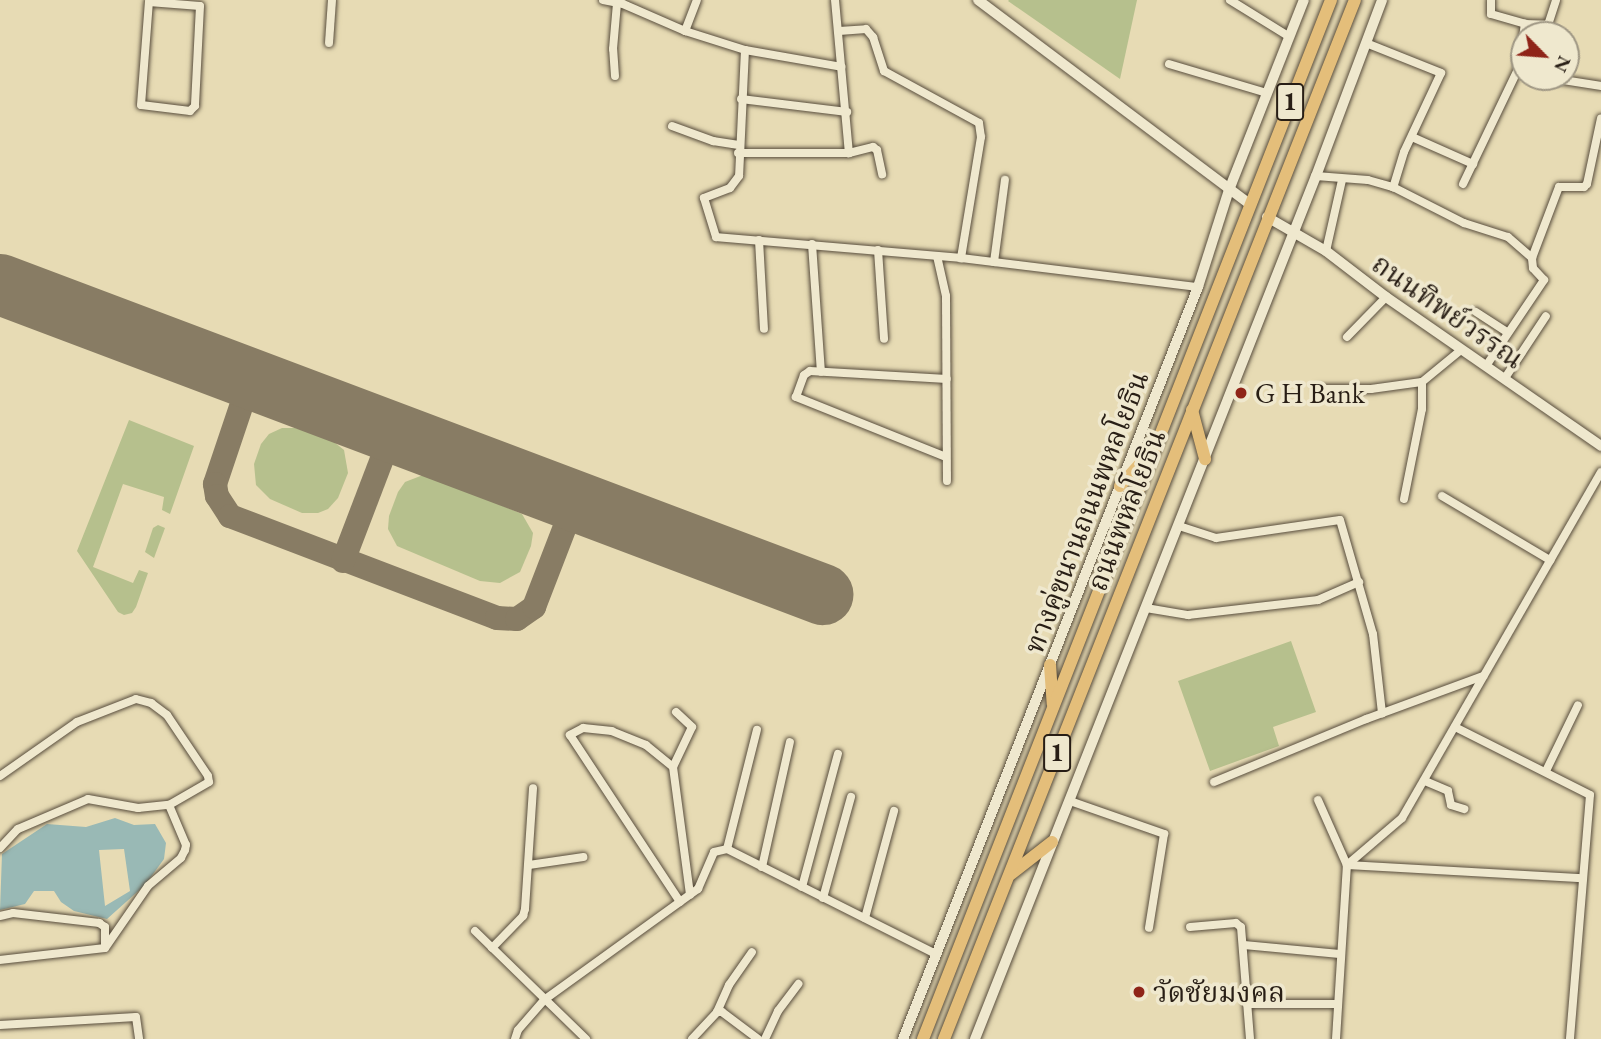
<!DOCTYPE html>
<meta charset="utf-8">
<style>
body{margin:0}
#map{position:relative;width:1601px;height:1039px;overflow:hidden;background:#e7dbb4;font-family:"EB Garamond","Noto Serif Thai",serif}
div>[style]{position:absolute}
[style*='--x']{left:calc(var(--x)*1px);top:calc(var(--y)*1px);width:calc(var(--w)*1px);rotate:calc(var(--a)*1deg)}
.green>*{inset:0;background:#b6c08d}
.water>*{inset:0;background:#99b9b5}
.taxiway>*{height:24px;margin:-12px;padding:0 12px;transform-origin:12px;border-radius:12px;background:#887c64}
.runway>*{height:61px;margin:-30.5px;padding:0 30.5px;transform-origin:30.5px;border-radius:30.5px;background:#887c64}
.roads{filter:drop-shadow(0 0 2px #584d3d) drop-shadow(0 0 2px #584d3d)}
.minor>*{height:8px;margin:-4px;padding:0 4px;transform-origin:4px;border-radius:4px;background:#efe8ce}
.tertiary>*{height:10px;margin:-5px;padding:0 5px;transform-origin:5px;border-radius:5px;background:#efe8ce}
.secondary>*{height:10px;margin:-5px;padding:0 5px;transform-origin:5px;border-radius:5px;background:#efe8ce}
.trunk>*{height:12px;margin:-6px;padding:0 6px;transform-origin:6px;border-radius:6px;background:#e4be7a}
.dots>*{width:19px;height:19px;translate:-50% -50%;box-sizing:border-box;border:4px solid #efe8ce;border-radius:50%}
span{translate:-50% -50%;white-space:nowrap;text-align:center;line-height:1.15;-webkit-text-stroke:7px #efe8ce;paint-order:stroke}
.shield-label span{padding:2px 5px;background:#efe8ce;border:2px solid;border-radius:5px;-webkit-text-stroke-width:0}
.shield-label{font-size:26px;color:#281e15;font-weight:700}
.street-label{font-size:28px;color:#281e15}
.poi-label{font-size:28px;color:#281e15}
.left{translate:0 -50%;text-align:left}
.north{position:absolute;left:1510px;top:21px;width:70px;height:70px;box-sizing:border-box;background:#efe8ce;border:2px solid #9f9784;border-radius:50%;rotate:115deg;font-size:19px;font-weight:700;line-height:28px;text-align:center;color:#281e15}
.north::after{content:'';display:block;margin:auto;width:24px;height:32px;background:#8f2418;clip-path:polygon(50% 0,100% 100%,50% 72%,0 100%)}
</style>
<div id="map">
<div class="green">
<i style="clip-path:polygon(1009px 0,1137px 0,1120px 79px,1008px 1px)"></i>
<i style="clip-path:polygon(129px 420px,194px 446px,170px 514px,162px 510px,164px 497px,123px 484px,93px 567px,133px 583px,139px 570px,148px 573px,136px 607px,132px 613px,124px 615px,118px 612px,77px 551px)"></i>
<i style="clip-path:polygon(282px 428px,295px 428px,329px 438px,344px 450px,348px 473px,338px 498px,328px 509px,318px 513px,302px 513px,270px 499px,256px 485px,254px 464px,261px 444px,269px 434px)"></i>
<i style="clip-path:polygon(423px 475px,435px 477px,522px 514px,533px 533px,531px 546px,520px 572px,500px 583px,480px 581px,397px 546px,388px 529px,389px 516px,398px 492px,405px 482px)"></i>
<i style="clip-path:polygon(158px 525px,165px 528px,154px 558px,145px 552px,153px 528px)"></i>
<i style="clip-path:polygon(1291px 641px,1316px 712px,1273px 727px,1279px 746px,1210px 771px,1178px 681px)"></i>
</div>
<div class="water">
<i style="clip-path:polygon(evenodd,115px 818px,134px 825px,155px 824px,166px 843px,164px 859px,145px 885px,107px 919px,74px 911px,61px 902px,54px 891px,34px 891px,25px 904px,0 910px,2px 854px,47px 824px,86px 827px,115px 818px,124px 849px,130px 891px,105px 906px,99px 850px,124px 849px)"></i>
</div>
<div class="taxiway">
<i style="--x:251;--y:377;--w:113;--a:108.6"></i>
<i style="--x:215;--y:484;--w:12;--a:81"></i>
<i style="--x:217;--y:496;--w:24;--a:57"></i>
<i style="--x:230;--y:516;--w:286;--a:20.9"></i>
<i style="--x:497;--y:618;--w:20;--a:3"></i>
<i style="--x:517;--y:619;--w:21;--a:-35"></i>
<i style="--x:534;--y:607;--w:117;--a:-68.9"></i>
<i style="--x:343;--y:561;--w:140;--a:-69.1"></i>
</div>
<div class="runway">
<i style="--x:0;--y:284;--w:879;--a:20.66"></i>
</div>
<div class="roads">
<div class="minor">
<i style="--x:603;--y:0;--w:20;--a:11"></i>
<i style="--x:623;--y:4;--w:68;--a:23.5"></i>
<i style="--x:685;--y:31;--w:63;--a:17.6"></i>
<i style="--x:745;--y:50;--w:98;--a:9.9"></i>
<i style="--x:835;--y:0;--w:154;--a:84.8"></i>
<i style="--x:1230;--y:0;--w:70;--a:31.7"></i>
<i style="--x:1491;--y:0;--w:14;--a:90"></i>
<i style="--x:1491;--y:14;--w:35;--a:16"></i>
<i style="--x:1525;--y:24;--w:23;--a:2"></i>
<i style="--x:1548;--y:25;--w:26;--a:-72"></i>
<i style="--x:149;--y:2;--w:51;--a:4.5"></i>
<i style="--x:200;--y:6;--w:100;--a:92.9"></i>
<i style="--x:195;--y:106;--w:7;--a:135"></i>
<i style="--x:190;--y:111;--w:49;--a:-173"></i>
<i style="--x:141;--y:105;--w:103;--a:-85.6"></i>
<i style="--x:685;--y:31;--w:33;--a:-69"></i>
<i style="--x:839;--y:31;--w:27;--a:-4"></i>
<i style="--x:866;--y:29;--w:11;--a:49"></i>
<i style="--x:873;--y:37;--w:36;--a:72"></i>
<i style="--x:884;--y:71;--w:108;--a:28.7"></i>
<i style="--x:979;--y:123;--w:14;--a:82"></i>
<i style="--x:981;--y:137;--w:123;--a:99.4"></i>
<i style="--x:329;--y:43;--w:43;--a:-86"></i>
<i style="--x:1366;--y:43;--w:81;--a:21.8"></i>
<i style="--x:1441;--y:73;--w:87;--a:115.1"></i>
<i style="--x:1404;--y:152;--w:37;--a:107"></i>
<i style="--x:745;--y:50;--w:126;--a:92.7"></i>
<i style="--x:739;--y:176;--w:15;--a:127"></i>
<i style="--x:730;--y:188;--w:28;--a:159"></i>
<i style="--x:704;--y:198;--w:41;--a:72.9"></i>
<i style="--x:716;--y:237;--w:246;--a:4.9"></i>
<i style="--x:961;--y:258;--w:239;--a:7"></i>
<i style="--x:1169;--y:64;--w:102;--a:16.5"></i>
<i style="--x:615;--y:76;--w:27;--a:-94"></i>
<i style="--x:613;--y:49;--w:46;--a:-85"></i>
<i style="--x:1544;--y:77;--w:58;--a:9"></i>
<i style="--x:741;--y:99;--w:107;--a:7"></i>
<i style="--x:672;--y:126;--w:44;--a:20.1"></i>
<i style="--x:713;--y:141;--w:26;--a:9"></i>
<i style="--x:1412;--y:137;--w:67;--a:23.9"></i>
<i style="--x:738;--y:153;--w:111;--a:0"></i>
<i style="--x:849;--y:153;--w:25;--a:-14"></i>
<i style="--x:873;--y:147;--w:5;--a:37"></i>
<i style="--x:877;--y:150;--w:25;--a:78"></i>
<i style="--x:1316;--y:176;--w:52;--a:4.4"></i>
<i style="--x:1368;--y:180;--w:26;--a:16"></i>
<i style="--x:1393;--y:187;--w:80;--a:26.9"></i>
<i style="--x:1464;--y:223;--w:46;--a:17.7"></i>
<i style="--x:1508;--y:237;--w:32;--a:41"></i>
<i style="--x:1532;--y:258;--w:76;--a:-69.2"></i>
<i style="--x:1559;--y:187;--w:25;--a:0"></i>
<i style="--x:1584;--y:187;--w:4;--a:-45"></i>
<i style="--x:1587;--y:184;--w:67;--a:-78"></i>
<i style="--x:1463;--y:184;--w:127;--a:-64.4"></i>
<i style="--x:1518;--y:69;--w:46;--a:-81.2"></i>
<i style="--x:759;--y:240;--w:89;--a:86.8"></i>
<i style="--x:812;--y:244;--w:128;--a:86"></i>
<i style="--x:878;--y:250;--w:89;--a:86.1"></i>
<i style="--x:1326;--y:251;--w:73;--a:-77.3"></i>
<i style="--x:937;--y:256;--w:41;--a:77.3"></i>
<i style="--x:946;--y:296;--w:185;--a:89.7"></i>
<i style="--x:994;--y:262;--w:83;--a:-82.4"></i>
<i style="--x:1476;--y:312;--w:38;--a:33"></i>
<i style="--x:1347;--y:337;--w:56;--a:-45.7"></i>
<i style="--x:1486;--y:366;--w:104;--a:-56"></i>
<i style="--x:1544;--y:280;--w:16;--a:-133"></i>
<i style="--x:1533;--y:268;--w:10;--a:-96"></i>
<i style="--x:1505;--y:378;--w:74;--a:-56.5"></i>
<i style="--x:1318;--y:389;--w:53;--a:0"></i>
<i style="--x:1371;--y:389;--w:51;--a:-7.8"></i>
<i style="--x:1422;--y:382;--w:50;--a:-39.4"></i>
<i style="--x:946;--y:457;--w:162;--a:-158.2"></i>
<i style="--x:796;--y:397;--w:23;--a:-70"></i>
<i style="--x:804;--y:375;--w:7;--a:-34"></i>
<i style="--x:810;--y:371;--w:137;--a:3.3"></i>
<i style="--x:1442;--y:496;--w:126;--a:30.7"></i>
<i style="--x:1404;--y:499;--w:92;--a:-78.7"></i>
<i style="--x:1422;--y:409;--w:27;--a:-90"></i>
<i style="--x:1179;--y:526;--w:39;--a:18"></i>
<i style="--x:1216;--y:538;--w:125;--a:-8.3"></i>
<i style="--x:1340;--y:520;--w:119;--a:73.9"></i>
<i style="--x:1373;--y:634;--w:80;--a:83.5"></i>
<i style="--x:1146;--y:608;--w:43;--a:9.5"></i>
<i style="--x:1188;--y:615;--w:131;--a:-6.6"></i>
<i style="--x:1318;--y:600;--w:45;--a:-23.7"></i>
<i style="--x:676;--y:712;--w:22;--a:43"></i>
<i style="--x:692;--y:727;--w:44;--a:115.4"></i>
<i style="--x:673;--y:767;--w:129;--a:82.4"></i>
<i style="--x:1455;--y:727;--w:151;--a:26.7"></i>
<i style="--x:1590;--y:795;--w:245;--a:94.7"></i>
<i style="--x:673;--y:767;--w:35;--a:-141"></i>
<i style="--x:646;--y:745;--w:37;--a:-158"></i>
<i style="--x:612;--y:731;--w:29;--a:-174"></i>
<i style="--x:583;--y:728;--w:15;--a:152"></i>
<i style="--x:570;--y:735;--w:200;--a:56.6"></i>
<i style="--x:1546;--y:771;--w:73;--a:-64.1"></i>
<i style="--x:0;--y:776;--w:94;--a:-35"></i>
<i style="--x:77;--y:722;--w:63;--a:-21.3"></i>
<i style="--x:136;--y:699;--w:16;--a:15"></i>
<i style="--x:151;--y:703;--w:20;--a:37"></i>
<i style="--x:167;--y:715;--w:73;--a:56.1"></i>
<i style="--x:208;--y:776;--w:6;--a:81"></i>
<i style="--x:209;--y:782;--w:46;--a:150.1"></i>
<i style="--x:169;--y:805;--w:43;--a:67"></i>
<i style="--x:186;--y:845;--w:5;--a:101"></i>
<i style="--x:185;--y:850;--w:9;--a:117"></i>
<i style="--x:181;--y:858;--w:43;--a:139.7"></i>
<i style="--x:148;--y:886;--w:75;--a:124.7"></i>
<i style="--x:105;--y:948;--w:106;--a:173.5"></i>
<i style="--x:1425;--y:781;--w:25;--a:23"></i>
<i style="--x:1448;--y:791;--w:14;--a:78"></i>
<i style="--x:1451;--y:805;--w:14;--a:17"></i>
<i style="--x:1214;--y:782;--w:165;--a:-22.5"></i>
<i style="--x:1366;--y:719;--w:125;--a:-20.2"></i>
<i style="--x:1318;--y:800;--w:71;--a:66"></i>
<i style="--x:1347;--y:865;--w:236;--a:3.2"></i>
<i style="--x:1070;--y:801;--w:100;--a:19.3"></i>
<i style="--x:1164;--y:834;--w:95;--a:99.1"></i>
<i style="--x:0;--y:848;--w:26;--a:-47"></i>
<i style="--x:18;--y:829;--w:76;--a:-23.2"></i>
<i style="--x:88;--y:799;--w:51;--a:10.2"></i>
<i style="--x:138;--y:808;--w:31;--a:-6"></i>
<i style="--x:727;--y:849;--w:123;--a:-75.9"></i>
<i style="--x:529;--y:865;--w:55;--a:-8.4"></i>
<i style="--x:762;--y:867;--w:128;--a:-77.4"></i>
<i style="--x:802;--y:887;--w:138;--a:-74.9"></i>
<i style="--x:823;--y:898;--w:105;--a:-74.5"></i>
<i style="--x:0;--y:916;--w:13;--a:-13"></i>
<i style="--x:13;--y:913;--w:87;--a:6.6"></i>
<i style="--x:99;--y:923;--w:7;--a:34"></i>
<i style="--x:105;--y:927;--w:19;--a:90"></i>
<i style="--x:865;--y:918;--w:111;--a:-74.8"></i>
<i style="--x:1190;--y:927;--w:46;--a:-5"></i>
<i style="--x:1236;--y:923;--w:6;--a:39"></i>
<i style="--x:1241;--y:927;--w:112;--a:85.4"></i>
<i style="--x:475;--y:931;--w:155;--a:44.2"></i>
<i style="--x:1244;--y:945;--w:96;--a:5.4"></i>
<i style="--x:492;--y:948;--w:45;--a:-45.9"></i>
<i style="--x:523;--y:916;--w:7;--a:-74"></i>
<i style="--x:525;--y:909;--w:121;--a:-86.2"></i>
<i style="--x:1247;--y:1004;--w:90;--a:0"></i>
<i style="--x:717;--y:1012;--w:30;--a:-66"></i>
<i style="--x:729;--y:985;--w:40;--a:-55.1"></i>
<i style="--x:0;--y:1025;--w:136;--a:-3.4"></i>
<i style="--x:136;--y:1017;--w:22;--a:82"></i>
<i style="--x:515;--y:1039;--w:9;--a:-72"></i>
<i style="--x:518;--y:1030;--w:40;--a:-49"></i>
<i style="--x:544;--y:1000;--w:190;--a:-35.8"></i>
<i style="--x:698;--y:889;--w:40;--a:-66.6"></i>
<i style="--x:714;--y:852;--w:13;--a:-13"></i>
<i style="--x:727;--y:849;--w:234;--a:26.7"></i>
<i style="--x:692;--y:1039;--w:37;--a:-47"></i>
<i style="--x:717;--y:1012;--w:5;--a:0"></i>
<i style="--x:722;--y:1012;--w:45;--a:36.9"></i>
<i style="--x:765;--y:1039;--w:31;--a:-65"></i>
<i style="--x:778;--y:1011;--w:34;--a:-53"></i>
<i style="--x:1336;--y:1039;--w:174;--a:-86.4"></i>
<i style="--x:1347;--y:865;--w:72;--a:-40.5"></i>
<i style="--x:1402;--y:818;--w:399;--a:-60.1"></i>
</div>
<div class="tertiary">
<i style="--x:1267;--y:217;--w:68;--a:30"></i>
<i style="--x:1326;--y:251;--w:76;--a:37.5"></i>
<i style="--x:1386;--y:297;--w:262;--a:34.7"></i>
</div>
<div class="secondary">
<i style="--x:978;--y:0;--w:340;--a:36.9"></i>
<i style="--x:903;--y:1039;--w:808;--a:-68.58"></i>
<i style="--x:1198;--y:287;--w:102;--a:-72.3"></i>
<i style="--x:1229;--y:190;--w:204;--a:-68.5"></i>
<i style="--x:975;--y:1039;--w:928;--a:-68.44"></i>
<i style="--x:1316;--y:176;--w:188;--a:-69.4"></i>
</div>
<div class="trunk">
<i style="--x:1192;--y:410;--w:51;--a:75.1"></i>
<i style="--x:1120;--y:486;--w:42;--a:-47.9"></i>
<i style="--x:1050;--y:665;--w:39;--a:86"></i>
<i style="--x:1011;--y:874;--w:52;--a:-38"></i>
<i style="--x:923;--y:1039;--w:1116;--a:-68.56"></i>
<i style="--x:944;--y:1039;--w:1117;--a:-68.42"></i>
</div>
</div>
<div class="dots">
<i style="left:1241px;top:393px;background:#8f2418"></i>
<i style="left:1139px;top:992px;background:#8f2418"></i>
</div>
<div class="shield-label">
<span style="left:1290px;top:102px">1</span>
<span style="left:1057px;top:753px">1</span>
</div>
<div class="street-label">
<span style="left:1448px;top:311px;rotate:35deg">ถนนทิพย์วรรณ</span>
<span style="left:1126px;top:510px;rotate:-69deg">ถนนพหลโยธิน</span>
<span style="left:1086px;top:512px;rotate:-69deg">ทางคู่ขนานถนนพหลโยธิน</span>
</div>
<div class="poi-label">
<span class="left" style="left:1255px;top:393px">G H Bank</span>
<span class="left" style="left:1153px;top:992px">วัดชัยมงคล</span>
</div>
<div class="north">N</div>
</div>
